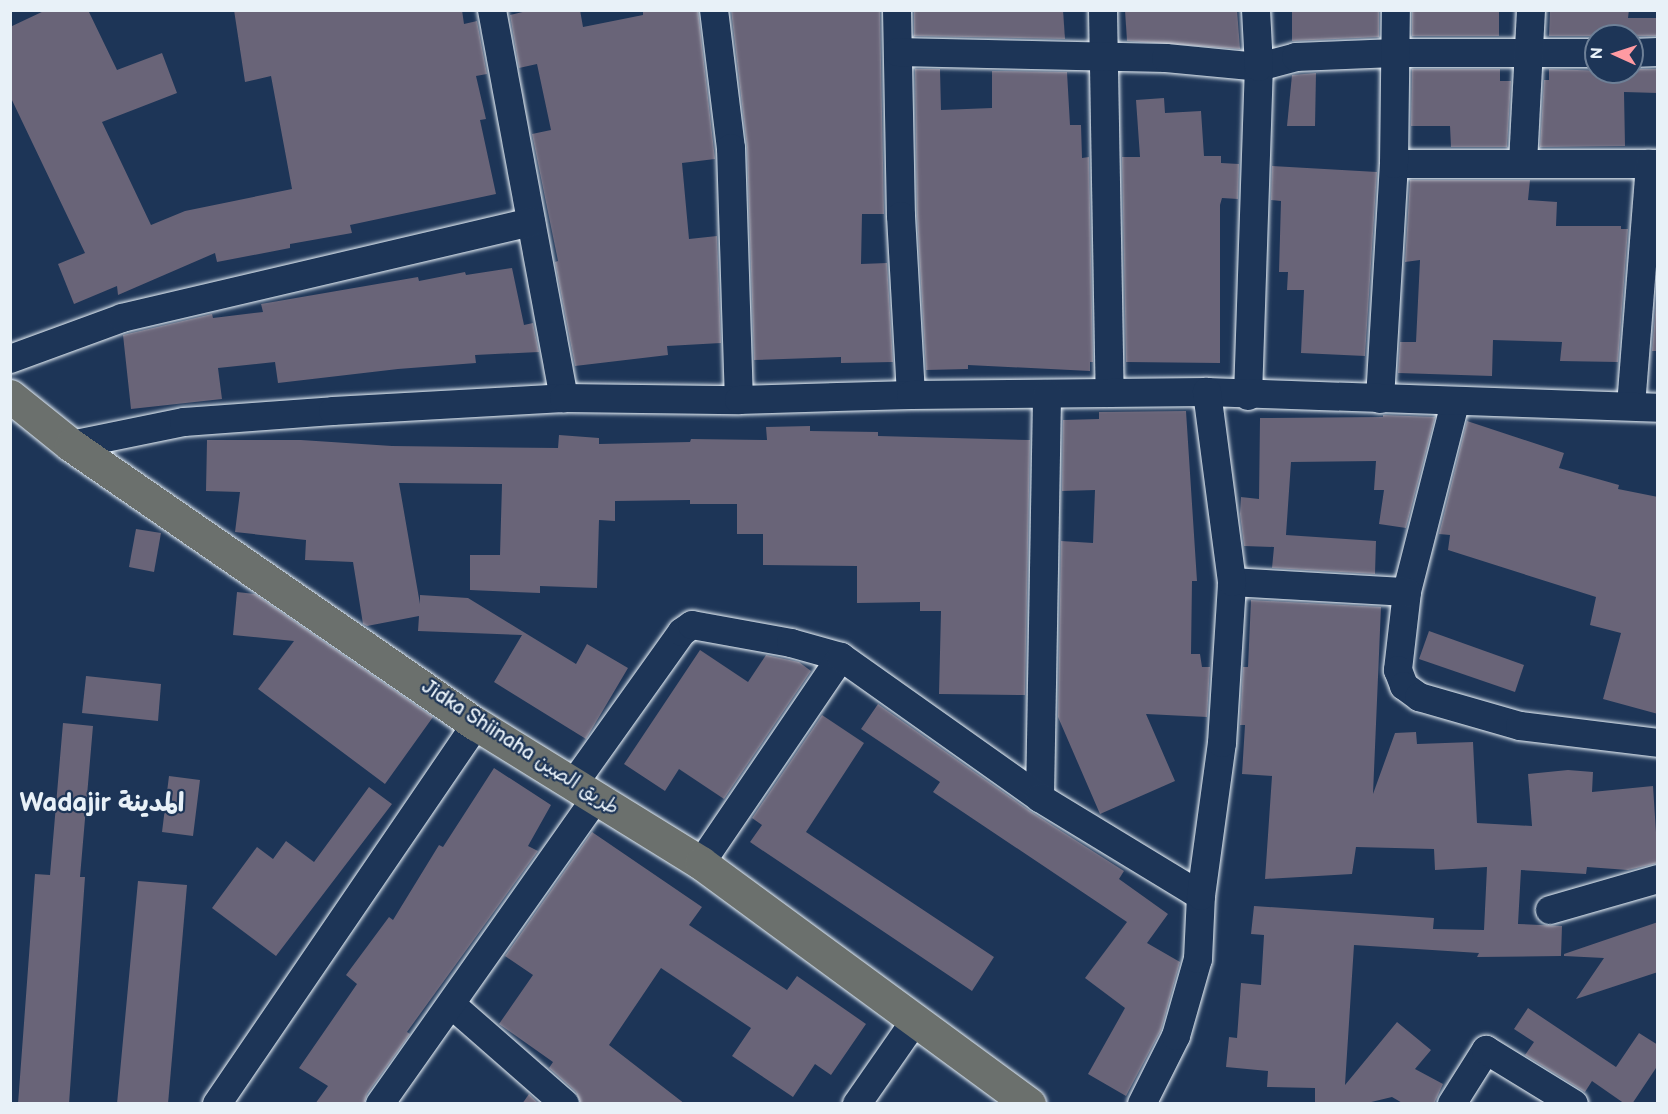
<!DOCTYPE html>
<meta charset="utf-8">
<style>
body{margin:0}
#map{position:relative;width:1668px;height:1114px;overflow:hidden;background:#1d3557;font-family:"Balsamiq Sans","Playpen Sans Arabic",sans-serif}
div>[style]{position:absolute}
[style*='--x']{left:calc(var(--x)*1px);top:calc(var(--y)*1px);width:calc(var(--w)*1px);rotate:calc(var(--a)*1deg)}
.building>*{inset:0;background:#696478}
.roads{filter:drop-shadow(0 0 2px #e8f1f8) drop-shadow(0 0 2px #e8f1f8)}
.street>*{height:28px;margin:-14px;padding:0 14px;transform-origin:14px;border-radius:14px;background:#1d3557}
.primary>*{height:33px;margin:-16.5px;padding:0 16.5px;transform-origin:16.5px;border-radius:16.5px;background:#6b706d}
span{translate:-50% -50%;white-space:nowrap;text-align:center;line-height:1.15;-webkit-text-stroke:4.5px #1d3557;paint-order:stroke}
.street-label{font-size:20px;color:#e8f1f8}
.district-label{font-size:26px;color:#e8f1f8;font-weight:700}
.frame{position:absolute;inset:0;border:12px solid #e8f1f8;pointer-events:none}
.north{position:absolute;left:1584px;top:24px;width:60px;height:60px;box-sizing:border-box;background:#1d3557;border:2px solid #6e8097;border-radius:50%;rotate:273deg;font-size:16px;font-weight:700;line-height:24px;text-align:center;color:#e8f1f8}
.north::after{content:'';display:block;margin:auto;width:21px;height:27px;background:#ff9aa2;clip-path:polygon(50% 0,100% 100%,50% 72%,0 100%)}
</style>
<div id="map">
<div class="building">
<i style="clip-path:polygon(46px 10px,88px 10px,117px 70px,162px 53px,177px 93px,102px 122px,151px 225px,185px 211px,292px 189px,271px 76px,245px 82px,234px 10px,462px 10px,464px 24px,477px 21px,487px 74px,476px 76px,486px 119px,480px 120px,496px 194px,350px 225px,352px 233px,290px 244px,290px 248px,217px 262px,215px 253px,118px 295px,117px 286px,74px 304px,58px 264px,85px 253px,10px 96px,10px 27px)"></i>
<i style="clip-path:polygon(531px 10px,580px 10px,583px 27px,643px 15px,643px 10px,698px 10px,715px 159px,682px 163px,689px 239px,717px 236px,721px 343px,667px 346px,668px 355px,575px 366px,555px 262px,558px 261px,532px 134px,551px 130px,537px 64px,519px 68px,510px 15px)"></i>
<i style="clip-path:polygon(731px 10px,880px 10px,884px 214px,862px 214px,861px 264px,887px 263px,893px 362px,841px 363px,841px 357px,754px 360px,747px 147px)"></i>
<i style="clip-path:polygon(914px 10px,1063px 10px,1065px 39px,914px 36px)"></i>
<i style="clip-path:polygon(1125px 10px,1237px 10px,1240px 49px,1127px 41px)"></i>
<i style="clip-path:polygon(1292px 10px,1379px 10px,1379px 37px,1292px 41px)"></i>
<i style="clip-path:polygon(1412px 10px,1499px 10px,1499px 36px,1412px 36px)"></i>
<i style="clip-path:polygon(1550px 10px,1629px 10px,1628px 18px,1658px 18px,1658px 36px,1549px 36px)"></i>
<i style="clip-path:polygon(915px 69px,940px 69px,941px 110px,992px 108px,992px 71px,1067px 72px,1070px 125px,1081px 125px,1082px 158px,1089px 157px,1093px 362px,1090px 362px,1090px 371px,968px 365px,968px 369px,926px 370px,917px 215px)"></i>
<i style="clip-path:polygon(1412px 69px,1500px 69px,1500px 81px,1511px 81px,1507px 147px,1451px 147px,1450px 126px,1411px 126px)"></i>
<i style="clip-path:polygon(1549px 69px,1632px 72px,1632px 69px,1658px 69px,1658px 93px,1624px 92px,1625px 146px,1540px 147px,1544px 80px,1549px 80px)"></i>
<i style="clip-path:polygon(1316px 73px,1315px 126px,1287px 126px,1292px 75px)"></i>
<i style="clip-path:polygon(1164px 98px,1165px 113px,1201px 111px,1204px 156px,1221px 156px,1221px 163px,1239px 164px,1238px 199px,1222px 198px,1220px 205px,1220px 363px,1126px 362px,1122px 157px,1140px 157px,1136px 100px)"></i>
<i style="clip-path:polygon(1272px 166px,1377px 172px,1365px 356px,1301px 353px,1304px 290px,1287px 290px,1288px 272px,1279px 272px,1281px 201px,1271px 200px)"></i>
<i style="clip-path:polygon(1410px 180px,1530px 180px,1528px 200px,1557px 202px,1556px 226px,1621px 226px,1621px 229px,1628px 229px,1618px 362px,1560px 361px,1562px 342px,1493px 340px,1492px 376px,1398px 373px,1400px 342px,1416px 342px,1420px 260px,1405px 262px)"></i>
<i style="clip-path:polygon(512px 268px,524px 325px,533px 323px,539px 352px,475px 355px,476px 363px,398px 369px,278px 383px,275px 362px,218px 368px,222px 399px,131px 409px,123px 335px,212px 314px,213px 318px,263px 312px,261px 304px,418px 277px,419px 281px,465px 272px,466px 275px)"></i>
<i style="clip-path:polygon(1658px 279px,1658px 351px,1652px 351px)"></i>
<i style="clip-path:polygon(1186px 411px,1197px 581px,1192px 581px,1191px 654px,1200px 654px,1202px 667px,1210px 667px,1207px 717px,1146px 714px,1175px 781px,1100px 814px,1058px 717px,1061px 541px,1093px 543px,1095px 490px,1062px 491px,1063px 420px,1099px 419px,1099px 412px)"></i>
<i style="clip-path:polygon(1383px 415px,1435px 417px,1406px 528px,1379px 524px,1384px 490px,1374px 490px,1376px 461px,1291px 462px,1286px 535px,1376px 541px,1375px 574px,1272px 568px,1274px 547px,1244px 546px,1240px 514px,1241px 497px,1259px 499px,1260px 418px,1383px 417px)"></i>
<i style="clip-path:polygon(1467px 421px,1564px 453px,1559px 468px,1619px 485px,1618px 489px,1658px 497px,1658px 714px,1603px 699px,1621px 633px,1590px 625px,1596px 597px,1448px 550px,1450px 535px,1439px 534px)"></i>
<i style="clip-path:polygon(810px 426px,810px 431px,878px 432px,878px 436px,1030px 440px,1025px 695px,939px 694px,941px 611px,920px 611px,920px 602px,857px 603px,857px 566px,763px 565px,763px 534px,737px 534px,737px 504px,690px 504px,690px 500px,615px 501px,615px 521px,599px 520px,597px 588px,540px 586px,540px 593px,470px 590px,470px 555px,500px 555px,502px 484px,399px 483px,420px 604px,420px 595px,468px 598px,576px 664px,587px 644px,628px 668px,586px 739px,494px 682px,522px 635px,418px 631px,419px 616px,367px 626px,363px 624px,353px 562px,305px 560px,306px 540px,235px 532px,240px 492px,206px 491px,207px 440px,301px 440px,392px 446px,558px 448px,559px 435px,599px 438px,599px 444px,690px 442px,691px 439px,767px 440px,766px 427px)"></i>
<i style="clip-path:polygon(136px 529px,161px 533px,154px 572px,129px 567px)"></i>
<i style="clip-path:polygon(237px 592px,255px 594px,433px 717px,385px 784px,258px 689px,294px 641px,233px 635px)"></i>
<i style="clip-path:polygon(1251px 600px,1381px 607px,1373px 794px,1395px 733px,1416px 732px,1417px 744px,1473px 742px,1477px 823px,1532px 826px,1528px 774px,1568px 770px,1593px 772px,1592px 792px,1653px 786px,1658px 863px,1628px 870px,1587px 867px,1586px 874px,1521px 870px,1518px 924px,1562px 926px,1561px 956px,1477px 957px,1479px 953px,1354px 945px,1345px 1085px,1397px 1022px,1431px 1050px,1415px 1069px,1443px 1084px,1434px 1104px,1404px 1104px,1392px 1097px,1363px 1104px,1315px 1104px,1315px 1088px,1267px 1087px,1268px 1071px,1226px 1067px,1229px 1037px,1237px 1038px,1241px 983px,1261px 985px,1264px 935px,1251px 934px,1254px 906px,1434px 918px,1433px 929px,1484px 930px,1487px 867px,1435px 870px,1434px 849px,1356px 847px,1352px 874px,1265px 879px,1272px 776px,1242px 774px,1245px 725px,1240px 725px,1243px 667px,1248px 667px)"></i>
<i style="clip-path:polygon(1429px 631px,1524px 665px,1515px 692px,1419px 659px)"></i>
<i style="clip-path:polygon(700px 650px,748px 682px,766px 655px,799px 662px,811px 671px,724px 799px,679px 769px,665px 791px,624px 764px)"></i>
<i style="clip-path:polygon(86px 676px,161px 684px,158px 721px,82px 713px)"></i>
<i style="clip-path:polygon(878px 704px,1030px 811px,1124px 871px,1119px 879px,1168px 914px,1147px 943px,1180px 962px,1161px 1030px,1126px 1096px,1088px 1074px,1125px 1008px,1085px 978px,1127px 922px,933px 792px,940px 782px,861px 729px)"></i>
<i style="clip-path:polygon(822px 715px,864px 743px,806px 832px,994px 957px,972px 991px,750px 842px,762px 825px,752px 818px)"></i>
<i style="clip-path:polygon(63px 723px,93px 726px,80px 877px,85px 877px,69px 1104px,18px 1104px,35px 874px,50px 875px)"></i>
<i style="clip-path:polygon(494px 768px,551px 805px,528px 846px,538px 851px,407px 1032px,410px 1034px,367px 1094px,364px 1104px,315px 1104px,328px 1086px,299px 1068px,357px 984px,346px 975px,389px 917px,393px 920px,439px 845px,443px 847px)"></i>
<i style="clip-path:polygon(169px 776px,200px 780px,193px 836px,162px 832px)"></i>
<i style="clip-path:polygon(369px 787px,392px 804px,276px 956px,212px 908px,257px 847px,273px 859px,286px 841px,314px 862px)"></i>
<i style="clip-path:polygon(592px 832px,702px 907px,689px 925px,787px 990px,797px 976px,866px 1024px,831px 1075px,815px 1064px,793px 1097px,732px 1056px,751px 1028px,661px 968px,609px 1045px,685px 1104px,581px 1104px,576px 1092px,549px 1068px,553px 1062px,499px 1024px,533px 975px,505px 956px)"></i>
<i style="clip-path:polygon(138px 881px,187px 885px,168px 1104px,117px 1104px)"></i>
<i style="clip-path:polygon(1658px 922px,1658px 972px,1576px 999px,1604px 958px,1564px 956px,1564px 954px)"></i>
<i style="clip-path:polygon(1528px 1008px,1616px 1067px,1639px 1033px,1658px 1045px,1658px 1065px,1632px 1104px,1625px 1104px,1592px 1081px,1585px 1092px,1525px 1055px,1534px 1042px,1514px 1029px)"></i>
<i style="clip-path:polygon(529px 1094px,539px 1104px,522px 1104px)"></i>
</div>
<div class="roads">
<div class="street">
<i style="--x:492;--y:10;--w:395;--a:79.5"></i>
<i style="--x:714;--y:10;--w:139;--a:83"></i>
<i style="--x:731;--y:148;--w:252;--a:88.2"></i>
<i style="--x:897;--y:10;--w:206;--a:88.9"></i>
<i style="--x:901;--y:216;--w:179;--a:86.8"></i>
<i style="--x:1103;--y:10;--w:383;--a:89"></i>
<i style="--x:898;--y:52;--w:268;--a:1.3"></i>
<i style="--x:1166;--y:58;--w:93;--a:5.5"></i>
<i style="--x:1259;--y:67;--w:38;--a:-15"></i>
<i style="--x:1296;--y:57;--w:100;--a:-2.3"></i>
<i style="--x:1396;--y:53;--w:200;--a:0"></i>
<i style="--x:1632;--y:53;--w:26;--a:-2"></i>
<i style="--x:1523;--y:163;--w:153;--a:-87"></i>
<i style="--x:1394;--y:164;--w:264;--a:0"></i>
<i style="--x:10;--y:359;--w:119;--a:-20.1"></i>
<i style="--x:122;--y:318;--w:420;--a:-13.2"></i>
<i style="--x:1248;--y:396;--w:329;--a:-88.1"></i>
<i style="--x:1259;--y:67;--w:57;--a:-93"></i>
<i style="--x:1380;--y:399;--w:235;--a:-86.6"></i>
<i style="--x:1394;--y:164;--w:154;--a:-89.3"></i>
<i style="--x:1455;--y:403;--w:195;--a:104.3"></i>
<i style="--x:1407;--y:592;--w:79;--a:96.6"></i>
<i style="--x:1398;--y:670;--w:17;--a:69"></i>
<i style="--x:1404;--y:686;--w:19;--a:36"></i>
<i style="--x:1419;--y:697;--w:105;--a:16"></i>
<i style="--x:1520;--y:726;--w:139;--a:7"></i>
<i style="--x:1631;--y:406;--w:243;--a:-85.5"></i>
<i style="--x:71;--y:445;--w:115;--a:-11.5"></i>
<i style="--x:184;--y:422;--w:149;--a:-4.2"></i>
<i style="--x:333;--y:411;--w:231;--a:-3.2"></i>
<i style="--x:564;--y:398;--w:175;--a:0.7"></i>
<i style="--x:739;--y:400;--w:172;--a:-1.7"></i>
<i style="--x:911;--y:395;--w:296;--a:-0.6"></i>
<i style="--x:1207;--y:392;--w:451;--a:2"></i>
<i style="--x:1232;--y:582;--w:175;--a:3.3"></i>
<i style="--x:575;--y:782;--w:184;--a:-54.5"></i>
<i style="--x:682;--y:632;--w:12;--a:-35"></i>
<i style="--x:692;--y:625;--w:101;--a:10.3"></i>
<i style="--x:791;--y:643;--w:52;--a:15.6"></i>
<i style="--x:1040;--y:798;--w:404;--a:-89"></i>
<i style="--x:701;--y:863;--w:249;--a:-55.8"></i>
<i style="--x:841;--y:657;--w:244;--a:35.3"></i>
<i style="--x:1040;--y:798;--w:188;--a:31.3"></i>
<i style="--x:1550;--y:910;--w:112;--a:-16"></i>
<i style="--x:452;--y:1005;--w:150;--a:41.2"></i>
<i style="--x:217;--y:1104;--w:460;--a:-55.7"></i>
<i style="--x:380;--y:1104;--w:375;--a:-54.8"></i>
<i style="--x:857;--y:1104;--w:103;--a:-55.2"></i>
<i style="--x:1142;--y:1104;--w:76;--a:-63.4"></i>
<i style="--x:1176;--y:1036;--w:80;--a:-74.1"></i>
<i style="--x:1198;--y:959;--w:63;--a:-87.3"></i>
<i style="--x:1201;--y:896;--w:154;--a:-82.2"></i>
<i style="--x:1222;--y:743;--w:161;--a:-86.4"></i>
<i style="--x:1232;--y:582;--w:192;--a:-97.5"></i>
<i style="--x:1452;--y:1104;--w:64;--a:-57.8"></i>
<i style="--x:1486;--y:1050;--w:103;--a:31.5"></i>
</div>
<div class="primary">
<i style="--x:10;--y:396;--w:78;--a:38.8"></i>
<i style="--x:71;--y:445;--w:492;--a:34.6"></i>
<i style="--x:476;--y:724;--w:264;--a:31.7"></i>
<i style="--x:701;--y:863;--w:407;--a:36.3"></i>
</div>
</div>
<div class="street-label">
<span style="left:520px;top:748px;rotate:33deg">Jidka Shiinaha طريق الصين</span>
</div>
<div class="district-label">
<span style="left:102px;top:804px">Wadajir المدينة</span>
</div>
<div class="frame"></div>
<div class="north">N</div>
</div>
